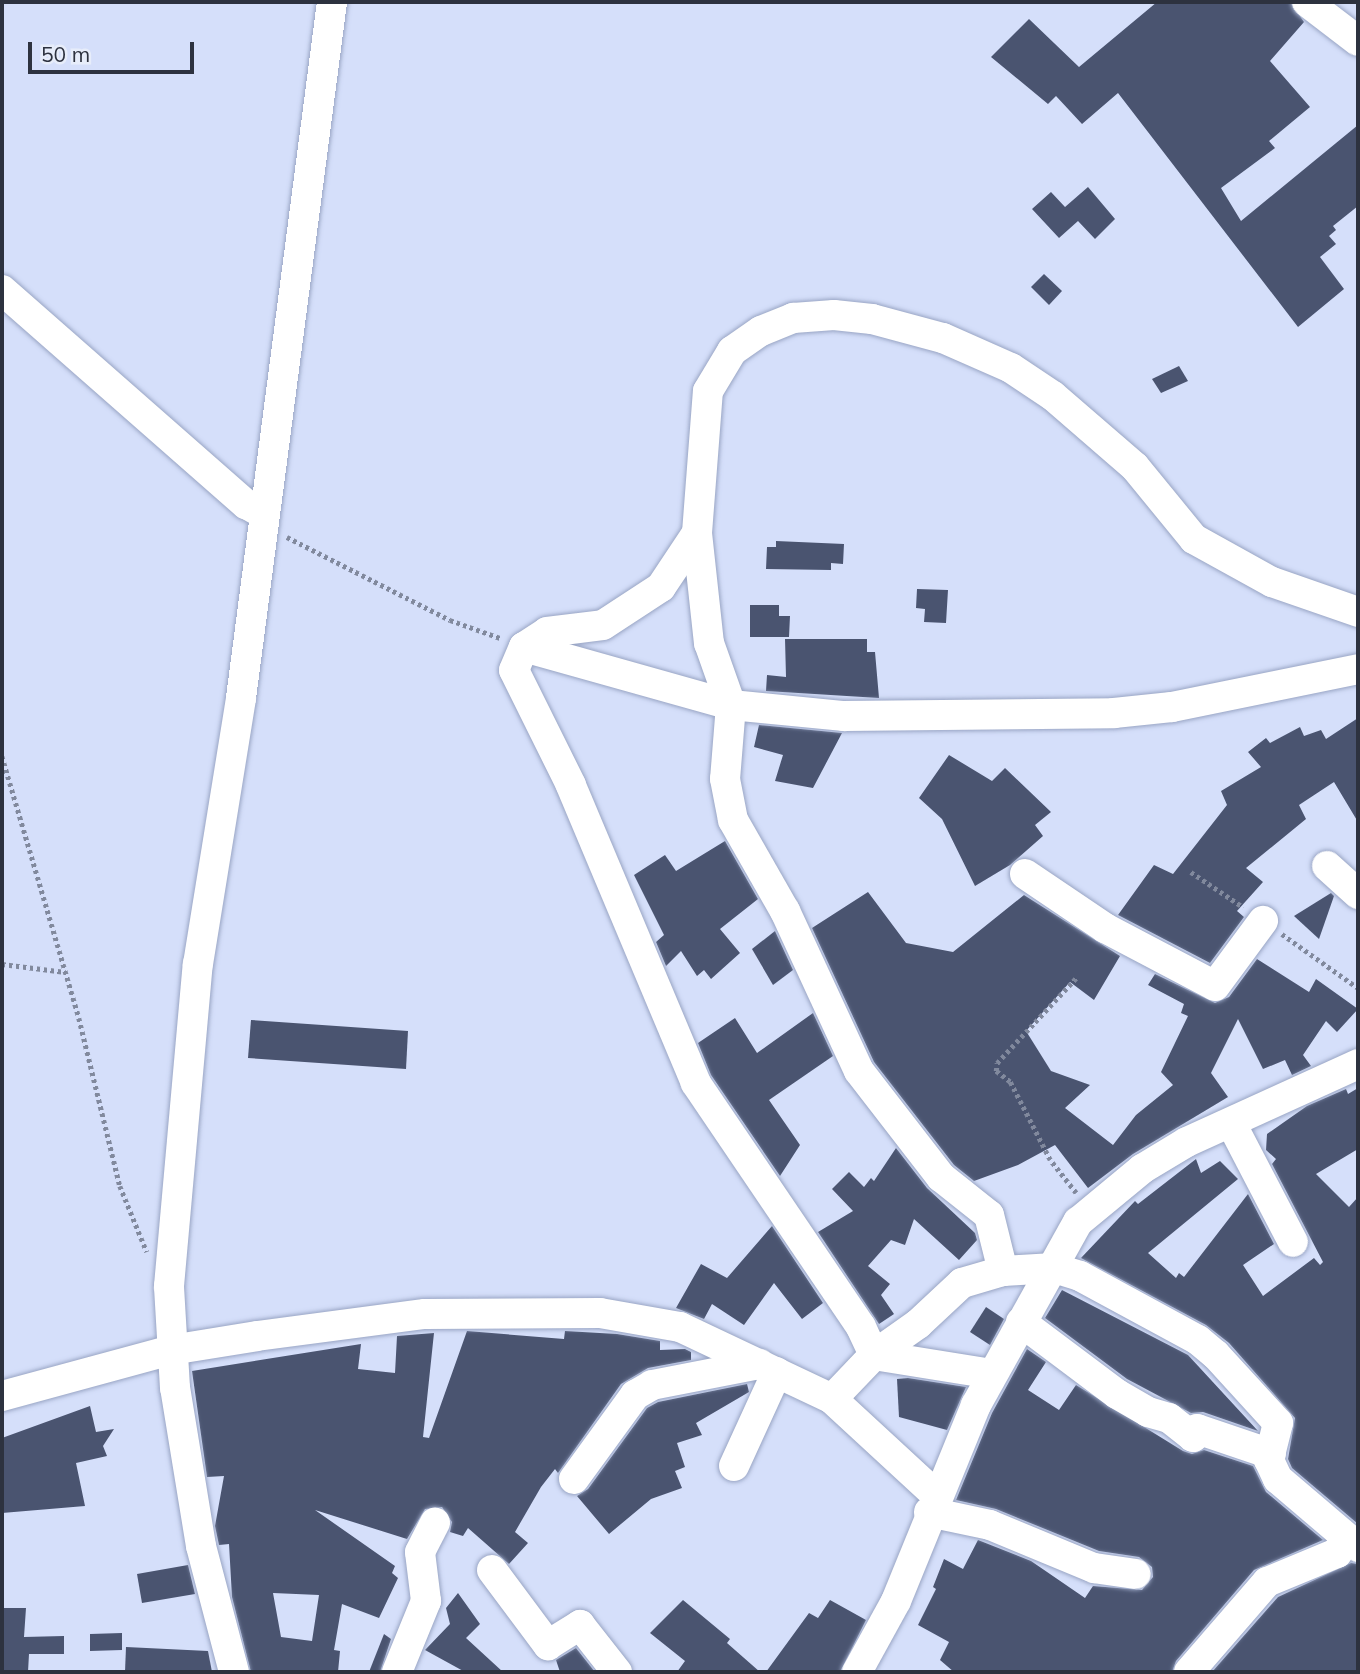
<!DOCTYPE html>
<style>
body{margin:0}
#map{position:relative;width:1360px;height:1674px;overflow:hidden;background:#d5dffa;font-family:Mulish,sans-serif}
div>[style]{position:absolute}
[style*='--x']{left:calc(var(--x)*1px);top:calc(var(--y)*1px);width:calc(var(--w)*1px);rotate:calc(var(--a)*1deg)}
.building>*{inset:0;background:#4a5470}
.path>*{height:4.5px;margin-top:-2.25px;transform-origin:0;background:repeating-linear-gradient(90deg,#81899d 0 3.5px,transparent 0 7px)}
.roads{filter:drop-shadow(0 0 2px #99a5c4) drop-shadow(0 0 2px #99a5c4)}
.minor>*{height:30px;margin:-15px;padding:0 15px;transform-origin:15px;border-radius:15px;background:#fff}
span{translate:-50% -50%;white-space:nowrap;text-align:center;line-height:1.15;-webkit-text-stroke:7px #e7edfa;paint-order:stroke}
.frame{position:absolute;inset:0;border:4px solid #2d323f;pointer-events:none}
.scale{position:absolute;left:28px;top:42px;width:166px;height:32px;box-sizing:border-box;border:4px solid #2d323f;border-top:0;padding-left:9px;font-size:21px;line-height:24px;white-space:nowrap;color:#2d323f;-webkit-text-stroke:5px #e7edfa;paint-order:stroke}
</style>
<div id="map">
<div class="building">
<i style="clip-path:polygon(1157px 2px,1290px 2px,1304px 22px,1270px 61px,1310px 107px,1269px 141px,1275px 148px,1221px 188px,1241px 221px,1358px 125px,1358px 206px,1333px 226px,1336px 230px,1329px 236px,1336px 244px,1320px 257px,1344px 289px,1298px 327px,1118px 93px,1082px 124px,1056px 96px,1048px 104px,991px 57px,1029px 19px,1079px 67px)"></i>
<i style="clip-path:polygon(1088px 187px,1115px 219px,1095px 239px,1078px 221px,1059px 238px,1032px 209px,1051px 192px,1065px 207px)"></i>
<i style="clip-path:polygon(1044px 274px,1062px 291px,1049px 305px,1031px 287px)"></i>
<i style="clip-path:polygon(1179px 366px,1188px 381px,1161px 393px,1152px 379px)"></i>
<i style="clip-path:polygon(776px 541px,844px 544px,843px 564px,831px 563px,831px 570px,766px 569px,767px 547px,776px 547px)"></i>
<i style="clip-path:polygon(917px 589px,948px 590px,946px 623px,924px 622px,925px 609px,916px 608px)"></i>
<i style="clip-path:polygon(750px 605px,779px 605px,779px 616px,790px 616px,789px 637px,750px 637px)"></i>
<i style="clip-path:polygon(785px 639px,867px 639px,867px 652px,875px 652px,879px 698px,766px 691px,767px 675px,786px 677px)"></i>
<i style="clip-path:polygon(1358px 718px,1358px 822px,1334px 782px,1299px 805px,1306px 819px,1246px 868px,1263px 882px,1237px 911px,1244px 917px,1210px 963px,1118px 915px,1154px 865px,1173px 874px,1227px 805px,1221px 791px,1261px 767px,1248px 752px,1266px 738px,1270px 743px,1300px 727px,1304px 736px,1321px 730px,1326px 739px)"></i>
<i style="clip-path:polygon(759px 725px,842px 733px,813px 788px,775px 781px,783px 755px,754px 747px)"></i>
<i style="clip-path:polygon(949px 755px,992px 781px,1005px 768px,1051px 812px,1035px 825px,1043px 836px,1010px 865px,975px 886px,942px 819px,919px 798px)"></i>
<i style="clip-path:polygon(725px 841px,758px 899px,720px 929px,740px 953px,711px 979px,704px 970px,697px 976px,681px 951px,666px 966px,656px 942px,664px 935px,634px 875px,665px 855px,676px 871px)"></i>
<i style="clip-path:polygon(868px 892px,906px 943px,953px 952px,1024px 895px,1120px 956px,1094px 1000px,1070px 982px,1026px 1031px,1051px 1071px,1090px 1085px,1065px 1108px,1113px 1145px,1136px 1115px,1173px 1085px,1161px 1072px,1188px 1016px,1181px 1013px,1184px 1004px,1148px 985px,1155px 974px,1215px 1003px,1229px 997px,1257px 959px,1309px 992px,1316px 979px,1358px 1009px,1337px 1032px,1326px 1021px,1303px 1055px,1311px 1066px,1292px 1075px,1285px 1060px,1263px 1069px,1238px 1019px,1211px 1073px,1228px 1097px,1133px 1154px,1088px 1188px,1055px 1145px,1018px 1165px,974px 1181px,954px 1165px,874px 1062px,812px 928px)"></i>
<i style="clip-path:polygon(1331px 893px,1334px 896px,1319px 939px,1294px 916px)"></i>
<i style="clip-path:polygon(775px 931px,793px 970px,773px 985px,752px 949px)"></i>
<i style="clip-path:polygon(813px 1013px,833px 1056px,769px 1100px,800px 1145px,780px 1176px,711px 1075px,698px 1043px,735px 1018px,757px 1053px)"></i>
<i style="clip-path:polygon(251px 1020px,408px 1031px,406px 1069px,248px 1058px)"></i>
<i style="clip-path:polygon(1358px 1088px,1358px 1149px,1316px 1174px,1349px 1207px,1358px 1197px,1358px 1524px,1292px 1468px,1288px 1459px,1295px 1418px,1229px 1343px,1206px 1325px,1081px 1258px,1135px 1201px,1138px 1204px,1196px 1159px,1201px 1173px,1220px 1161px,1238px 1179px,1148px 1253px,1176px 1278px,1179px 1273px,1184px 1277px,1248px 1194px,1274px 1244px,1243px 1265px,1263px 1296px,1314px 1258px,1320px 1265px,1323px 1262px,1272px 1164px,1276px 1159px,1266px 1150px,1267px 1134px,1307px 1106px,1346px 1089px,1348px 1094px)"></i>
<i style="clip-path:polygon(896px 1148px,927px 1188px,975px 1233px,977px 1240px,959px 1260px,914px 1219px,905px 1245px,891px 1240px,868px 1266px,890px 1284px,881px 1295px,894px 1314px,879px 1324px,818px 1232px,853px 1211px,832px 1189px,849px 1172px,864px 1187px,871px 1178px,874px 1181px)"></i>
<i style="clip-path:polygon(772px 1226px,823px 1303px,802px 1319px,774px 1283px,744px 1325px,712px 1304px,704px 1319px,676px 1308px,701px 1264px,727px 1278px)"></i>
<i style="clip-path:polygon(1062px 1290px,1188px 1355px,1258px 1431px,1203px 1412px,1191px 1413px,1127px 1379px,1045px 1318px)"></i>
<i style="clip-path:polygon(986px 1307px,1004px 1319px,990px 1345px,970px 1332px)"></i>
<i style="clip-path:polygon(evenodd,467px 1331px,564px 1339px,565px 1331px,617px 1334px,660px 1341px,660px 1350px,685px 1349px,691px 1352px,691px 1360px,648px 1368px,621px 1384px,558px 1473px,555px 1469px,541px 1487px,515px 1532px,528px 1543px,509px 1564px,468px 1528px,463px 1536px,450px 1532px,452px 1522px,442px 1507px,425px 1509px,407px 1539px,315px 1510px,395px 1566px,392px 1573px,398px 1578px,379px 1618px,342px 1604px,334px 1650px,340px 1651px,338px 1672px,251px 1672px,232px 1597px,229px 1544px,219px 1545px,215px 1526px,224px 1476px,207px 1477px,192px 1371px,361px 1344px,358px 1369px,395px 1373px,397px 1336px,434px 1333px,423px 1437px,429px 1438px,467px 1331px,273px 1593px,319px 1595px,312px 1641px,281px 1637px,273px 1593px)"></i>
<i style="clip-path:polygon(1027px 1349px,1046px 1362px,1028px 1390px,1059px 1410px,1076px 1385px,1183px 1451px,1192px 1454px,1204px 1450px,1253px 1466px,1266px 1492px,1323px 1540px,1254px 1570px,1176px 1661px,1172px 1672px,954px 1672px,940px 1660px,949px 1642px,918px 1625px,936px 1589px,933px 1587px,944px 1559px,963px 1569px,978px 1540px,1031px 1561px,1085px 1598px,1093px 1586px,1142px 1590px,1153px 1577px,1152px 1567px,1139px 1557px,1099px 1551px,996px 1509px,956px 1500px,992px 1413px)"></i>
<i style="clip-path:polygon(908px 1378px,966px 1387px,947px 1430px,899px 1417px,897px 1379px)"></i>
<i style="clip-path:polygon(747px 1384px,749px 1392px,696px 1423px,702px 1435px,677px 1443px,685px 1467px,675px 1471px,682px 1488px,651px 1499px,609px 1534px,577px 1496px,588px 1489px,647px 1408px,658px 1402px)"></i>
<i style="clip-path:polygon(90px 1406px,96px 1432px,114px 1429px,103px 1446px,107px 1456px,76px 1463px,85px 1506px,2px 1513px,2px 1438px)"></i>
<i style="clip-path:polygon(1351px 1563px,1358px 1564px,1358px 1672px,1212px 1672px,1278px 1597px)"></i>
<i style="clip-path:polygon(188px 1565px,195px 1594px,142px 1603px,137px 1574px)"></i>
<i style="clip-path:polygon(458px 1593px,480px 1624px,466px 1638px,503px 1672px,465px 1672px,425px 1650px,450px 1624px,446px 1608px)"></i>
<i style="clip-path:polygon(683px 1600px,730px 1639px,727px 1643px,760px 1672px,677px 1672px,685px 1661px,650px 1633px)"></i>
<i style="clip-path:polygon(830px 1600px,866px 1620px,840px 1672px,766px 1672px,809px 1613px,818px 1618px)"></i>
<i style="clip-path:polygon(2px 1608px,26px 1608px,24px 1637px,64px 1636px,64px 1654px,29px 1654px,28px 1672px,2px 1672px)"></i>
<i style="clip-path:polygon(122px 1633px,122px 1650px,90px 1651px,90px 1634px)"></i>
<i style="clip-path:polygon(384px 1634px,391px 1639px,380px 1672px,369px 1672px)"></i>
<i style="clip-path:polygon(126px 1647px,208px 1651px,212px 1672px,125px 1672px)"></i>
<i style="clip-path:polygon(576px 1648px,595px 1672px,560px 1672px,556px 1660px)"></i>
</div>
<div class="path">
<i style="--x:287;--y:537;--w:183;--a:27"></i>
<i style="--x:450;--y:620;--w:53;--a:19.8"></i>
<i style="--x:2;--y:756;--w:273;--a:73.6"></i>
<i style="--x:79;--y:1018;--w:173;--a:76.3"></i>
<i style="--x:120;--y:1186;--w:71;--a:67.8"></i>
<i style="--x:1191;--y:872;--w:63;--a:33.9"></i>
<i style="--x:1282;--y:934;--w:93;--a:35.4"></i>
<i style="--x:2;--y:964;--w:64;--a:7.2"></i>
<i style="--x:1076;--y:1193;--w:42;--a:-128.2"></i>
<i style="--x:1050;--y:1160;--w:88;--a:-117.1"></i>
<i style="--x:1010;--y:1082;--w:18;--a:-142"></i>
<i style="--x:996;--y:1071;--w:8;--a:-83"></i>
<i style="--x:997;--y:1063;--w:117;--a:-47.1"></i>
</div>
<div class="roads">
<div class="minor">
<i style="--x:1307;--y:2;--w:64;--a:37.4"></i>
<i style="--x:2;--y:290;--w:325;--a:41.3"></i>
<i style="--x:246;--y:504;--w:21;--a:29"></i>
<i style="--x:697;--y:533;--w:111;--a:83.8"></i>
<i style="--x:709;--y:643;--w:66;--a:70.5"></i>
<i style="--x:731;--y:705;--w:74;--a:94.6"></i>
<i style="--x:725;--y:779;--w:42;--a:79"></i>
<i style="--x:733;--y:820;--w:105;--a:60.3"></i>
<i style="--x:785;--y:911;--w:176;--a:65.2"></i>
<i style="--x:859;--y:1071;--w:134;--a:52.3"></i>
<i style="--x:941;--y:1177;--w:61;--a:38.4"></i>
<i style="--x:989;--y:1215;--w:58;--a:76"></i>
<i style="--x:524;--y:647;--w:215;--a:15.7"></i>
<i style="--x:731;--y:705;--w:114;--a:5.6"></i>
<i style="--x:844;--y:716;--w:270;--a:-0.6"></i>
<i style="--x:1114;--y:713;--w:58;--a:-5.9"></i>
<i style="--x:1172;--y:707;--w:190;--a:-11.5"></i>
<i style="--x:1327;--y:866;--w:42;--a:42.1"></i>
<i style="--x:1025;--y:874;--w:97;--a:34"></i>
<i style="--x:1105;--y:928;--w:124;--a:27.8"></i>
<i style="--x:1215;--y:986;--w:81;--a:-53.6"></i>
<i style="--x:1231;--y:1123;--w:134;--a:62.5"></i>
<i style="--x:1021;--y:1322;--w:120;--a:36.9"></i>
<i style="--x:1117;--y:1394;--w:36;--a:30"></i>
<i style="--x:1148;--y:1412;--w:22;--a:16"></i>
<i style="--x:1169;--y:1418;--w:31;--a:38"></i>
<i style="--x:1193;--y:1437;--w:9;--a:-63"></i>
<i style="--x:1197;--y:1429;--w:78;--a:18.7"></i>
<i style="--x:992;--y:1374;--w:120;--a:-170.9"></i>
<i style="--x:874;--y:1355;--w:31;--a:-115"></i>
<i style="--x:861;--y:1327;--w:295;--a:-124.1"></i>
<i style="--x:696;--y:1083;--w:323;--a:-112.8"></i>
<i style="--x:571;--y:785;--w:128;--a:-116.4"></i>
<i style="--x:514;--y:670;--w:25;--a:-67"></i>
<i style="--x:524;--y:647;--w:27;--a:-33"></i>
<i style="--x:547;--y:632;--w:56;--a:-7.1"></i>
<i style="--x:603;--y:625;--w:69;--a:-33.2"></i>
<i style="--x:661;--y:587;--w:65;--a:-56.3"></i>
<i style="--x:697;--y:533;--w:142;--a:-85.6"></i>
<i style="--x:708;--y:391;--w:47;--a:-59"></i>
<i style="--x:732;--y:351;--w:35;--a:-35"></i>
<i style="--x:761;--y:331;--w:35;--a:-22"></i>
<i style="--x:793;--y:318;--w:41;--a:-4.2"></i>
<i style="--x:834;--y:315;--w:38;--a:6"></i>
<i style="--x:872;--y:319;--w:73;--a:15"></i>
<i style="--x:943;--y:338;--w:74;--a:23.8"></i>
<i style="--x:1011;--y:368;--w:50;--a:33.7"></i>
<i style="--x:1053;--y:396;--w:108;--a:40.9"></i>
<i style="--x:1135;--y:467;--w:93;--a:50.7"></i>
<i style="--x:1194;--y:539;--w:89;--a:28.9"></i>
<i style="--x:1272;--y:582;--w:91;--a:19.2"></i>
<i style="--x:2;--y:1396;--w:175;--a:-15.2"></i>
<i style="--x:171;--y:1350;--w:87;--a:-9.2"></i>
<i style="--x:257;--y:1336;--w:169;--a:-7.5"></i>
<i style="--x:425;--y:1314;--w:175;--a:-0.3"></i>
<i style="--x:600;--y:1313;--w:81;--a:9.9"></i>
<i style="--x:680;--y:1327;--w:168;--a:25.3"></i>
<i style="--x:832;--y:1399;--w:142;--a:42.7"></i>
<i style="--x:832;--y:1399;--w:61;--a:-46.3"></i>
<i style="--x:874;--y:1355;--w:54;--a:-35.2"></i>
<i style="--x:918;--y:1324;--w:60;--a:-43"></i>
<i style="--x:962;--y:1283;--w:43;--a:-16.3"></i>
<i style="--x:1003;--y:1271;--w:51;--a:-3.4"></i>
<i style="--x:1054;--y:1268;--w:27;--a:17"></i>
<i style="--x:1080;--y:1276;--w:134;--a:28.5"></i>
<i style="--x:1198;--y:1340;--w:23;--a:40"></i>
<i style="--x:1216;--y:1355;--w:92;--a:47.6"></i>
<i style="--x:1278;--y:1423;--w:38;--a:104"></i>
<i style="--x:1269;--y:1460;--w:21;--a:65"></i>
<i style="--x:1278;--y:1479;--w:105;--a:40.4"></i>
<i style="--x:734;--y:1466;--w:103;--a:-65.4"></i>
<i style="--x:574;--y:1479;--w:104;--a:-54"></i>
<i style="--x:635;--y:1395;--w:20;--a:-30"></i>
<i style="--x:652;--y:1385;--w:110;--a:-11"></i>
<i style="--x:929;--y:1512;--w:62;--a:12"></i>
<i style="--x:990;--y:1525;--w:113;--a:22.5"></i>
<i style="--x:1094;--y:1568;--w:42;--a:8.1"></i>
<i style="--x:492;--y:1570;--w:94;--a:53.3"></i>
<i style="--x:548;--y:1645;--w:38;--a:-32"></i>
<i style="--x:580;--y:1625;--w:60;--a:51.8"></i>
<i style="--x:234;--y:1672;--w:130;--a:-104.7"></i>
<i style="--x:201;--y:1546;--w:160;--a:-99.3"></i>
<i style="--x:175;--y:1388;--w:102;--a:-93.4"></i>
<i style="--x:169;--y:1286;--w:323;--a:-84.9"></i>
<i style="--x:198;--y:964;--w:269;--a:-80.8"></i>
<i style="--x:241;--y:698;--w:702;--a:-82.55"></i>
<i style="--x:397;--y:1672;--w:77;--a:-67.8"></i>
<i style="--x:426;--y:1601;--w:49;--a:-97"></i>
<i style="--x:420;--y:1552;--w:33;--a:-63"></i>
<i style="--x:857;--y:1672;--w:81;--a:-61.2"></i>
<i style="--x:896;--y:1601;--w:212;--a:-67.8"></i>
<i style="--x:976;--y:1405;--w:210;--a:-60.9"></i>
<i style="--x:1078;--y:1222;--w:83;--a:-39.6"></i>
<i style="--x:1142;--y:1169;--w:52;--a:-31"></i>
<i style="--x:1187;--y:1142;--w:188;--a:-24.5"></i>
<i style="--x:1189;--y:1672;--w:119;--a:-49.1"></i>
<i style="--x:1267;--y:1582;--w:76;--a:-22.5"></i>
<i style="--x:1337;--y:1553;--w:15;--a:-58"></i>
</div>
</div>
<div class="frame"></div>
<div class="scale">50 m</div>
</div>
